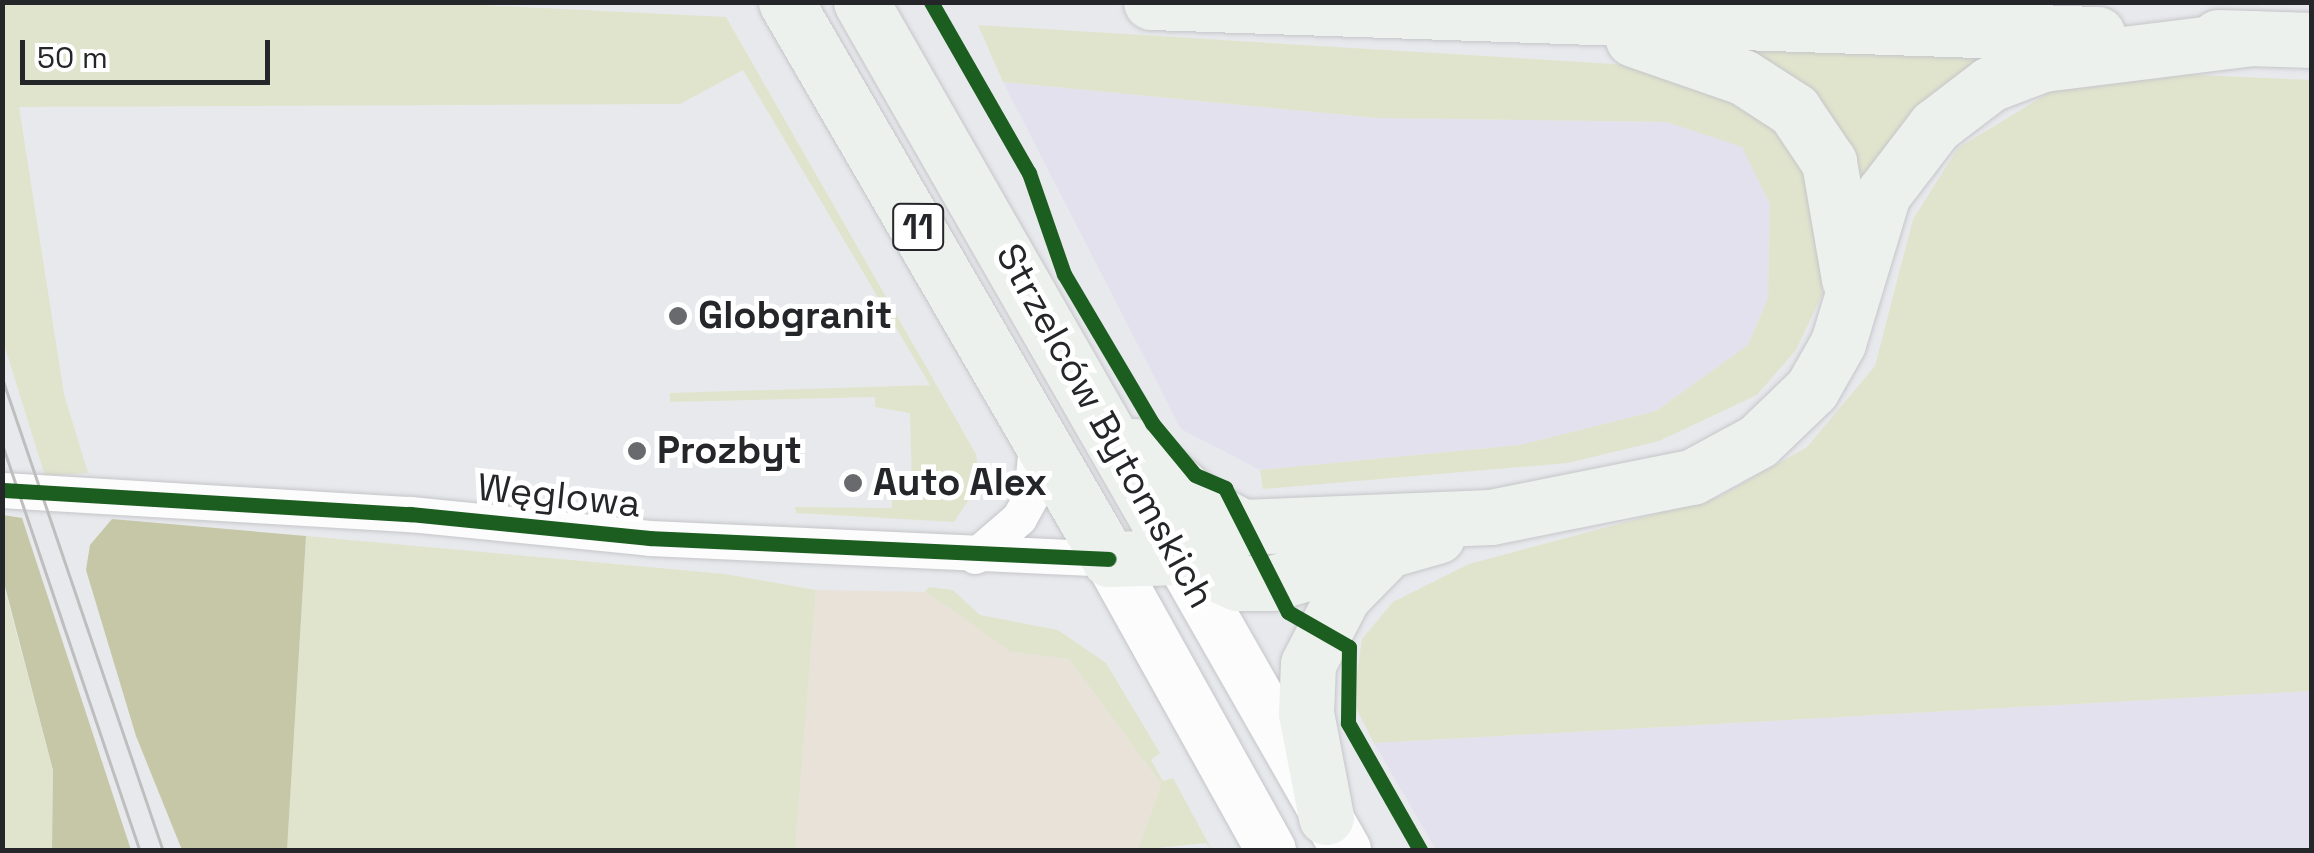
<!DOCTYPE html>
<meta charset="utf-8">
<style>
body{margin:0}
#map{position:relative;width:2314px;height:853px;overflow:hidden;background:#e8e9ed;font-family:"Space Grotesk",sans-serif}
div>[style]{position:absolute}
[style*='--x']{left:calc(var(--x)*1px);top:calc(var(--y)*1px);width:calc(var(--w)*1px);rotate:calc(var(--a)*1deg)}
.commercial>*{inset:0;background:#e9e2d9}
.industrial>*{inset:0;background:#e4e1ef}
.green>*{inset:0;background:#e1e4cd}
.forest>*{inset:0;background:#c5c7a6}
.roads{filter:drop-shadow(0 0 2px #c5c6c9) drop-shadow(0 0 2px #c5c6c9)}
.street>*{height:35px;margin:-17.5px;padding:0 17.5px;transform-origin:17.5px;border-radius:17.5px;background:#fcfcfc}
.secondary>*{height:50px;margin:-25px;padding:0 25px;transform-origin:25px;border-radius:25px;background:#fcfcfc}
.primary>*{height:55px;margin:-27.5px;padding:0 27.5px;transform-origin:27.5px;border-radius:27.5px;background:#edf1ed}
.tram>*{height:2.5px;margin:-1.25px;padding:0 1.25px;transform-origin:1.25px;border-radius:1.25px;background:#bebebe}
.cycleway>*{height:15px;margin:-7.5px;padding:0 7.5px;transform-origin:7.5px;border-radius:7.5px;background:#1b5e20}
.dots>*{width:28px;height:28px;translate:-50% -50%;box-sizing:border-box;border:5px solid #fff;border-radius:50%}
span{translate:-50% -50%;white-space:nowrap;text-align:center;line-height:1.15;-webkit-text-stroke:10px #fff;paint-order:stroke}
.shield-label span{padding:2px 8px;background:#fff;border:2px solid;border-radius:8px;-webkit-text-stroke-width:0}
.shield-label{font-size:35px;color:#252629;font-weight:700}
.poi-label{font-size:38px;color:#252629;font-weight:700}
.left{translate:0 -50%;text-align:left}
.street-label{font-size:38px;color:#252629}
.frame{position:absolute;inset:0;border:5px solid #252629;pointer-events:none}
.scale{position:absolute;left:20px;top:40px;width:250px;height:45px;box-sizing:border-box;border:5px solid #252629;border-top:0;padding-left:12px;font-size:30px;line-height:35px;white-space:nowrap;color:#252629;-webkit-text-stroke:8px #fff;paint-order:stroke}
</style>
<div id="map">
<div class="commercial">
<i style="clip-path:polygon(816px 590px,935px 592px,1011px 652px,1069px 659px,1161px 784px,1138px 850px,795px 850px)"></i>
</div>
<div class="industrial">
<i style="clip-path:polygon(1003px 82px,1377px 118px,1667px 122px,1742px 146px,1770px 204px,1768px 298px,1748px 345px,1656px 411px,1520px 445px,1260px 470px,1181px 429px)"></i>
<i style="clip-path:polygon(2311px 691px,2311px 850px,1436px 850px,1374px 743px)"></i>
</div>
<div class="green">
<i style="clip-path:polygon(2px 3px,441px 3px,726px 17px,976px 454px,980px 483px,954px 522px,796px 513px,795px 507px,892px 508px,892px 494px,912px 493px,910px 413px,875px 407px,875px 397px,670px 402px,670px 393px,930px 385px,743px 70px,680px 104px,19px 107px,64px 394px,88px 473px,45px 476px,3px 341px)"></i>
<i style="clip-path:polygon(978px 25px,1696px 69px,1773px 108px,1811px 161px,1827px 233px,1823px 293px,1796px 350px,1757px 395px,1659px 441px,1568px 463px,1263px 489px,1260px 470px,1520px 445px,1656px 411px,1748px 345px,1768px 298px,1770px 204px,1742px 147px,1667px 122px,1377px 118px,1003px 82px)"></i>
<i style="clip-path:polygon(1729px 38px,2023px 45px,1860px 208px)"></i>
<i style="clip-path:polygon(2155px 73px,2311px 80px,2311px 691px,1374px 743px,1357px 710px,1357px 673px,1362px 639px,1393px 602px,1469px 564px,1719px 497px,1807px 447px,1875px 366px,1913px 219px,1958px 148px,2073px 78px)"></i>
<i style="clip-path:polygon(306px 536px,725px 574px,816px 590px,795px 850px,287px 850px)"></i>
<i style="clip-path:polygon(2px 579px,53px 770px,52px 850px,3px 850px)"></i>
<i style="clip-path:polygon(929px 587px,953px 590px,980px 615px,1058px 630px,1106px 663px,1160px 753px,1151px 760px,1163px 781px,1173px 778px,1212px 850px,1206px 843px,1138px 850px,1161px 784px,1069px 659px,1011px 652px,925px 591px)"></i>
</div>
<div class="forest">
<i style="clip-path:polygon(3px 515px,22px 518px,131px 850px,52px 850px,53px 770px,3px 579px)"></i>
<i style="clip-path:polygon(112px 519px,306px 536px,287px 850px,182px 850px,136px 736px,86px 570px,90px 545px)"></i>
</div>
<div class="roads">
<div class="street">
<i style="--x:2;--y:490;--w:409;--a:3.4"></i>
<i style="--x:410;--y:514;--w:241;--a:5.7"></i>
<i style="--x:650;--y:538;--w:459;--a:2.6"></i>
<i style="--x:975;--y:556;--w:58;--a:-40.8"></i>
<i style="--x:1019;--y:518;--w:25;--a:-61"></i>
<i style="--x:1031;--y:496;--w:60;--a:-84.3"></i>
</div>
<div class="secondary">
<i style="--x:1179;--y:557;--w:337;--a:60.3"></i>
<i style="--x:1109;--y:559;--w:333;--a:60.9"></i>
</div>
<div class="primary">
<i style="--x:786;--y:2;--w:644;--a:59.89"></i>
<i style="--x:1109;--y:559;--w:70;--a:-1.6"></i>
<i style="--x:1179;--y:557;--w:71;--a:-25.1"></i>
<i style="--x:1243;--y:527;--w:248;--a:-2.3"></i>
<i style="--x:1491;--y:517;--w:205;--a:-11.3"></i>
<i style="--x:1692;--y:477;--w:75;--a:-28.6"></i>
<i style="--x:1758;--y:441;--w:75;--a:-43.9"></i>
<i style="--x:1812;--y:389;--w:53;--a:-60.5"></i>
<i style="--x:1838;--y:343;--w:156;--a:-73.2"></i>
<i style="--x:1883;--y:194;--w:86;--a:-52.6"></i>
<i style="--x:1935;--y:126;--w:69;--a:-37.4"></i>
<i style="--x:1990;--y:84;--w:57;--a:-20.7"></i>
<i style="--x:2043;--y:64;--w:211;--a:-7.1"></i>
<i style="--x:861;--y:2;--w:640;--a:60.19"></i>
<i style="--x:1151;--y:2;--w:947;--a:1.94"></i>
<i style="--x:2218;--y:37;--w:94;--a:1.8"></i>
<i style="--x:1633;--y:39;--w:116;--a:19.1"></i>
<i style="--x:1743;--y:77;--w:61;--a:32.9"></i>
<i style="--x:1794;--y:110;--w:63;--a:56.1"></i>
<i style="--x:1829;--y:162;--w:119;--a:80.3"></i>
<i style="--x:1134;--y:446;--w:95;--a:40.7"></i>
<i style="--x:1206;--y:508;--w:42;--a:27.2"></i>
<i style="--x:1179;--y:557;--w:64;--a:24.1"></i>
<i style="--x:1237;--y:583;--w:35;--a:0"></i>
<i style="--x:1272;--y:583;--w:172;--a:-15.9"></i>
<i style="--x:1326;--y:817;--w:106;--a:-100.9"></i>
<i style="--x:1306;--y:713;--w:49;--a:-87.7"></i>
<i style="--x:1308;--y:664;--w:76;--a:-62.8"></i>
<i style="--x:1343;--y:596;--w:56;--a:-45.7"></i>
</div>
</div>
<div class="tram">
<i style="--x:2;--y:377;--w:500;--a:71.2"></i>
<i style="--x:2;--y:443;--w:430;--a:71.3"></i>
</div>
<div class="cycleway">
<i style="--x:931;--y:2;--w:197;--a:60.2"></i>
<i style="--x:1029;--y:173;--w:107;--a:70.9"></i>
<i style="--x:1064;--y:274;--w:173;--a:59.4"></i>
<i style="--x:1152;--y:423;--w:67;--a:50.4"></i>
<i style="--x:1195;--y:475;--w:33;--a:23"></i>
<i style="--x:1225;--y:488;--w:139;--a:63.1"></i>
<i style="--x:1288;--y:612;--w:70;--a:29.8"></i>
<i style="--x:1349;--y:647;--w:76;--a:90.8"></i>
<i style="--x:1348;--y:723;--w:146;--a:60.4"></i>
<i style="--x:2;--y:490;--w:409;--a:3.4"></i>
<i style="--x:410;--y:514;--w:241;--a:5.7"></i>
<i style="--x:650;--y:538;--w:459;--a:2.6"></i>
</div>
<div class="dots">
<i style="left:678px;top:316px;background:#696a6e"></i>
<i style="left:637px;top:451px;background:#696a6e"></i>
<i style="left:853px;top:483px;background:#696a6e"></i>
</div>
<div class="shield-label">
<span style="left:918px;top:227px">11</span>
</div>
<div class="poi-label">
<span class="left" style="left:698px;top:316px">Globgranit</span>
<span class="left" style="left:657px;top:451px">Prozbyt</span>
<span class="left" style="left:873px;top:483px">Auto Alex</span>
</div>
<div class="street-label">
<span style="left:1105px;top:426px;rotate:61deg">Strzelców Bytomskich</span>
<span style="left:559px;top:496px;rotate:6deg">Węglowa</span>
</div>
<div class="frame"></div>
<div class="scale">50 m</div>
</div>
